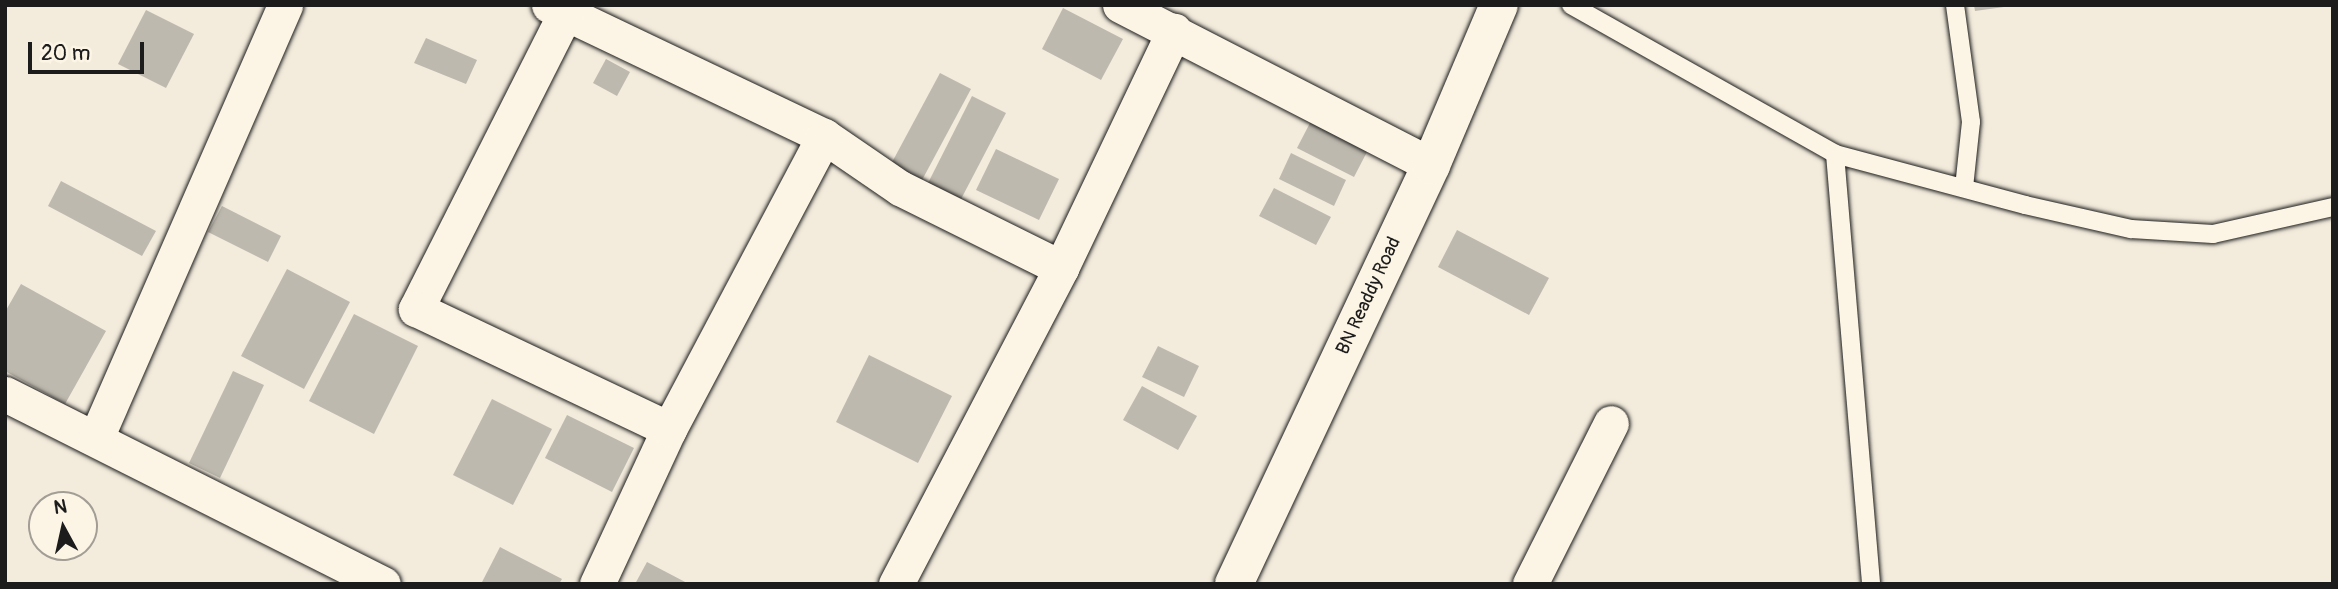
<!DOCTYPE html>
<style>
body{margin:0}
#map{position:relative;width:2338px;height:589px;overflow:hidden;background:#f3ecdd;font-family:Pangolin,sans-serif}
div>[style]{position:absolute}
[style*='--x']{left:calc(var(--x)*1px);top:calc(var(--y)*1px);width:calc(var(--w)*1px);rotate:calc(var(--a)*1deg)}
.building>*{inset:0;background:#beb9ae}
.roads{filter:drop-shadow(0 0 2px #1c1c1c) drop-shadow(0 0 2px #1c1c1c)}
.service>*{height:18px;margin:-9px;padding:0 9px;transform-origin:9px;border-radius:9px;background:#fcf5e5}
.minor>*{height:35px;margin:-17.5px;padding:0 17.5px;transform-origin:17.5px;border-radius:17.5px;background:#fcf5e5}
.tertiary>*{height:38px;margin:-19px;padding:0 19px;transform-origin:19px;border-radius:19px;background:#fcf5e5}
span{translate:-50% -50%;white-space:nowrap;text-align:center;line-height:1.15;-webkit-text-stroke:6px #fcf5e5;paint-order:stroke}
.street-label{font-size:19px;color:#1c1c1c}
.frame{position:absolute;inset:0;border:7px solid #1c1c1c;pointer-events:none}
.north{position:absolute;left:28px;top:491px;width:70px;height:70px;box-sizing:border-box;background:#fcf5e5;border:2px solid #a29e95;border-radius:50%;rotate:352deg;font-size:19px;font-weight:700;line-height:28px;text-align:center;color:#1c1c1c}
.north::after{content:'';display:block;margin:auto;width:24px;height:32px;background:#1c1c1c;clip-path:polygon(50% 0,100% 100%,50% 72%,0 100%)}
.scale{position:absolute;left:28px;top:42px;width:116px;height:32px;box-sizing:border-box;border:4px solid #1c1c1c;border-top:0;padding-left:9px;font-size:21px;line-height:24px;white-space:nowrap;color:#1c1c1c;-webkit-text-stroke:5px #fcf5e5;paint-order:stroke}
</style>
<div id="map">
<div class="building">
<i style="clip-path:polygon(1974px 5px,2004px 5px,2004px 7px,1975px 11px)"></i>
<i style="clip-path:polygon(1063px 8px,1123px 39px,1101px 80px,1042px 49px)"></i>
<i style="clip-path:polygon(146px 10px,194px 34px,166px 88px,118px 64px)"></i>
<i style="clip-path:polygon(426px 38px,477px 60px,466px 84px,414px 63px)"></i>
<i style="clip-path:polygon(606px 59px,630px 72px,617px 96px,593px 83px)"></i>
<i style="clip-path:polygon(940px 73px,971px 89px,921px 182px,890px 166px)"></i>
<i style="clip-path:polygon(972px 96px,1006px 113px,959px 203px,926px 187px)"></i>
<i style="clip-path:polygon(1311px 121px,1368px 150px,1354px 177px,1297px 148px)"></i>
<i style="clip-path:polygon(996px 149px,1059px 179px,1039px 220px,976px 190px)"></i>
<i style="clip-path:polygon(1291px 153px,1346px 180px,1334px 206px,1279px 179px)"></i>
<i style="clip-path:polygon(61px 181px,156px 231px,142px 256px,48px 206px)"></i>
<i style="clip-path:polygon(1274px 188px,1331px 217px,1316px 245px,1259px 216px)"></i>
<i style="clip-path:polygon(222px 206px,281px 236px,268px 262px,208px 232px)"></i>
<i style="clip-path:polygon(1457px 230px,1549px 278px,1529px 315px,1438px 267px)"></i>
<i style="clip-path:polygon(287px 269px,350px 302px,304px 389px,241px 356px)"></i>
<i style="clip-path:polygon(21px 284px,106px 331px,65px 404px,5px 371px,5px 312px)"></i>
<i style="clip-path:polygon(354px 314px,418px 346px,374px 434px,309px 401px)"></i>
<i style="clip-path:polygon(1158px 346px,1199px 366px,1184px 397px,1142px 377px)"></i>
<i style="clip-path:polygon(869px 355px,952px 396px,918px 463px,836px 422px)"></i>
<i style="clip-path:polygon(233px 371px,264px 385px,220px 478px,189px 463px)"></i>
<i style="clip-path:polygon(1142px 386px,1197px 416px,1178px 450px,1123px 420px)"></i>
<i style="clip-path:polygon(492px 399px,552px 429px,513px 505px,453px 475px)"></i>
<i style="clip-path:polygon(567px 415px,634px 448px,612px 492px,545px 458px)"></i>
<i style="clip-path:polygon(500px 547px,562px 579px,559px 584px,481px 584px)"></i>
<i style="clip-path:polygon(647px 562px,689px 584px,635px 584px)"></i>
</div>
<div class="roads">
<div class="service">
<i style="--x:1571;--y:5;--w:303;--a:29.4"></i>
<i style="--x:1835;--y:154;--w:197;--a:15"></i>
<i style="--x:2025;--y:205;--w:109;--a:12.8"></i>
<i style="--x:2131;--y:229;--w:82;--a:3.5"></i>
<i style="--x:2213;--y:234;--w:123;--a:-12.7"></i>
<i style="--x:1955;--y:5;--w:118;--a:82.2"></i>
<i style="--x:1971;--y:122;--w:66;--a:96.1"></i>
<i style="--x:1835;--y:154;--w:432;--a:85.2"></i>
</div>
<div class="minor">
<i style="--x:549;--y:5;--w:305;--a:25.5"></i>
<i style="--x:824;--y:136;--w:92;--a:34.4"></i>
<i style="--x:900;--y:188;--w:180;--a:26.4"></i>
<i style="--x:1120;--y:5;--w:350;--a:27.2"></i>
<i style="--x:566;--y:12;--w:333;--a:116.8"></i>
<i style="--x:416;--y:309;--w:280;--a:25.4"></i>
<i style="--x:5;--y:394;--w:423;--a:26.7"></i>
<i style="--x:96;--y:438;--w:472;--a:-66.4"></i>
<i style="--x:597;--y:584;--w:171;--a:-65.1"></i>
<i style="--x:669;--y:429;--w:331;--a:-62.1"></i>
<i style="--x:896;--y:584;--w:356;--a:-62.4"></i>
<i style="--x:1061;--y:268;--w:263;--a:-64.5"></i>
<i style="--x:1530;--y:584;--w:180;--a:-63.3"></i>
</div>
<div class="tertiary">
<i style="--x:1234;--y:584;--w:463;--a:-64.8"></i>
<i style="--x:1431;--y:165;--w:174;--a:-67"></i>
</div>
</div>
<div class="street-label">
<span style="left:1369px;top:296px;rotate:-65deg">BN Readdy Road</span>
</div>
<div class="frame"></div>
<div class="north">N</div>
<div class="scale">20 m</div>
</div>
